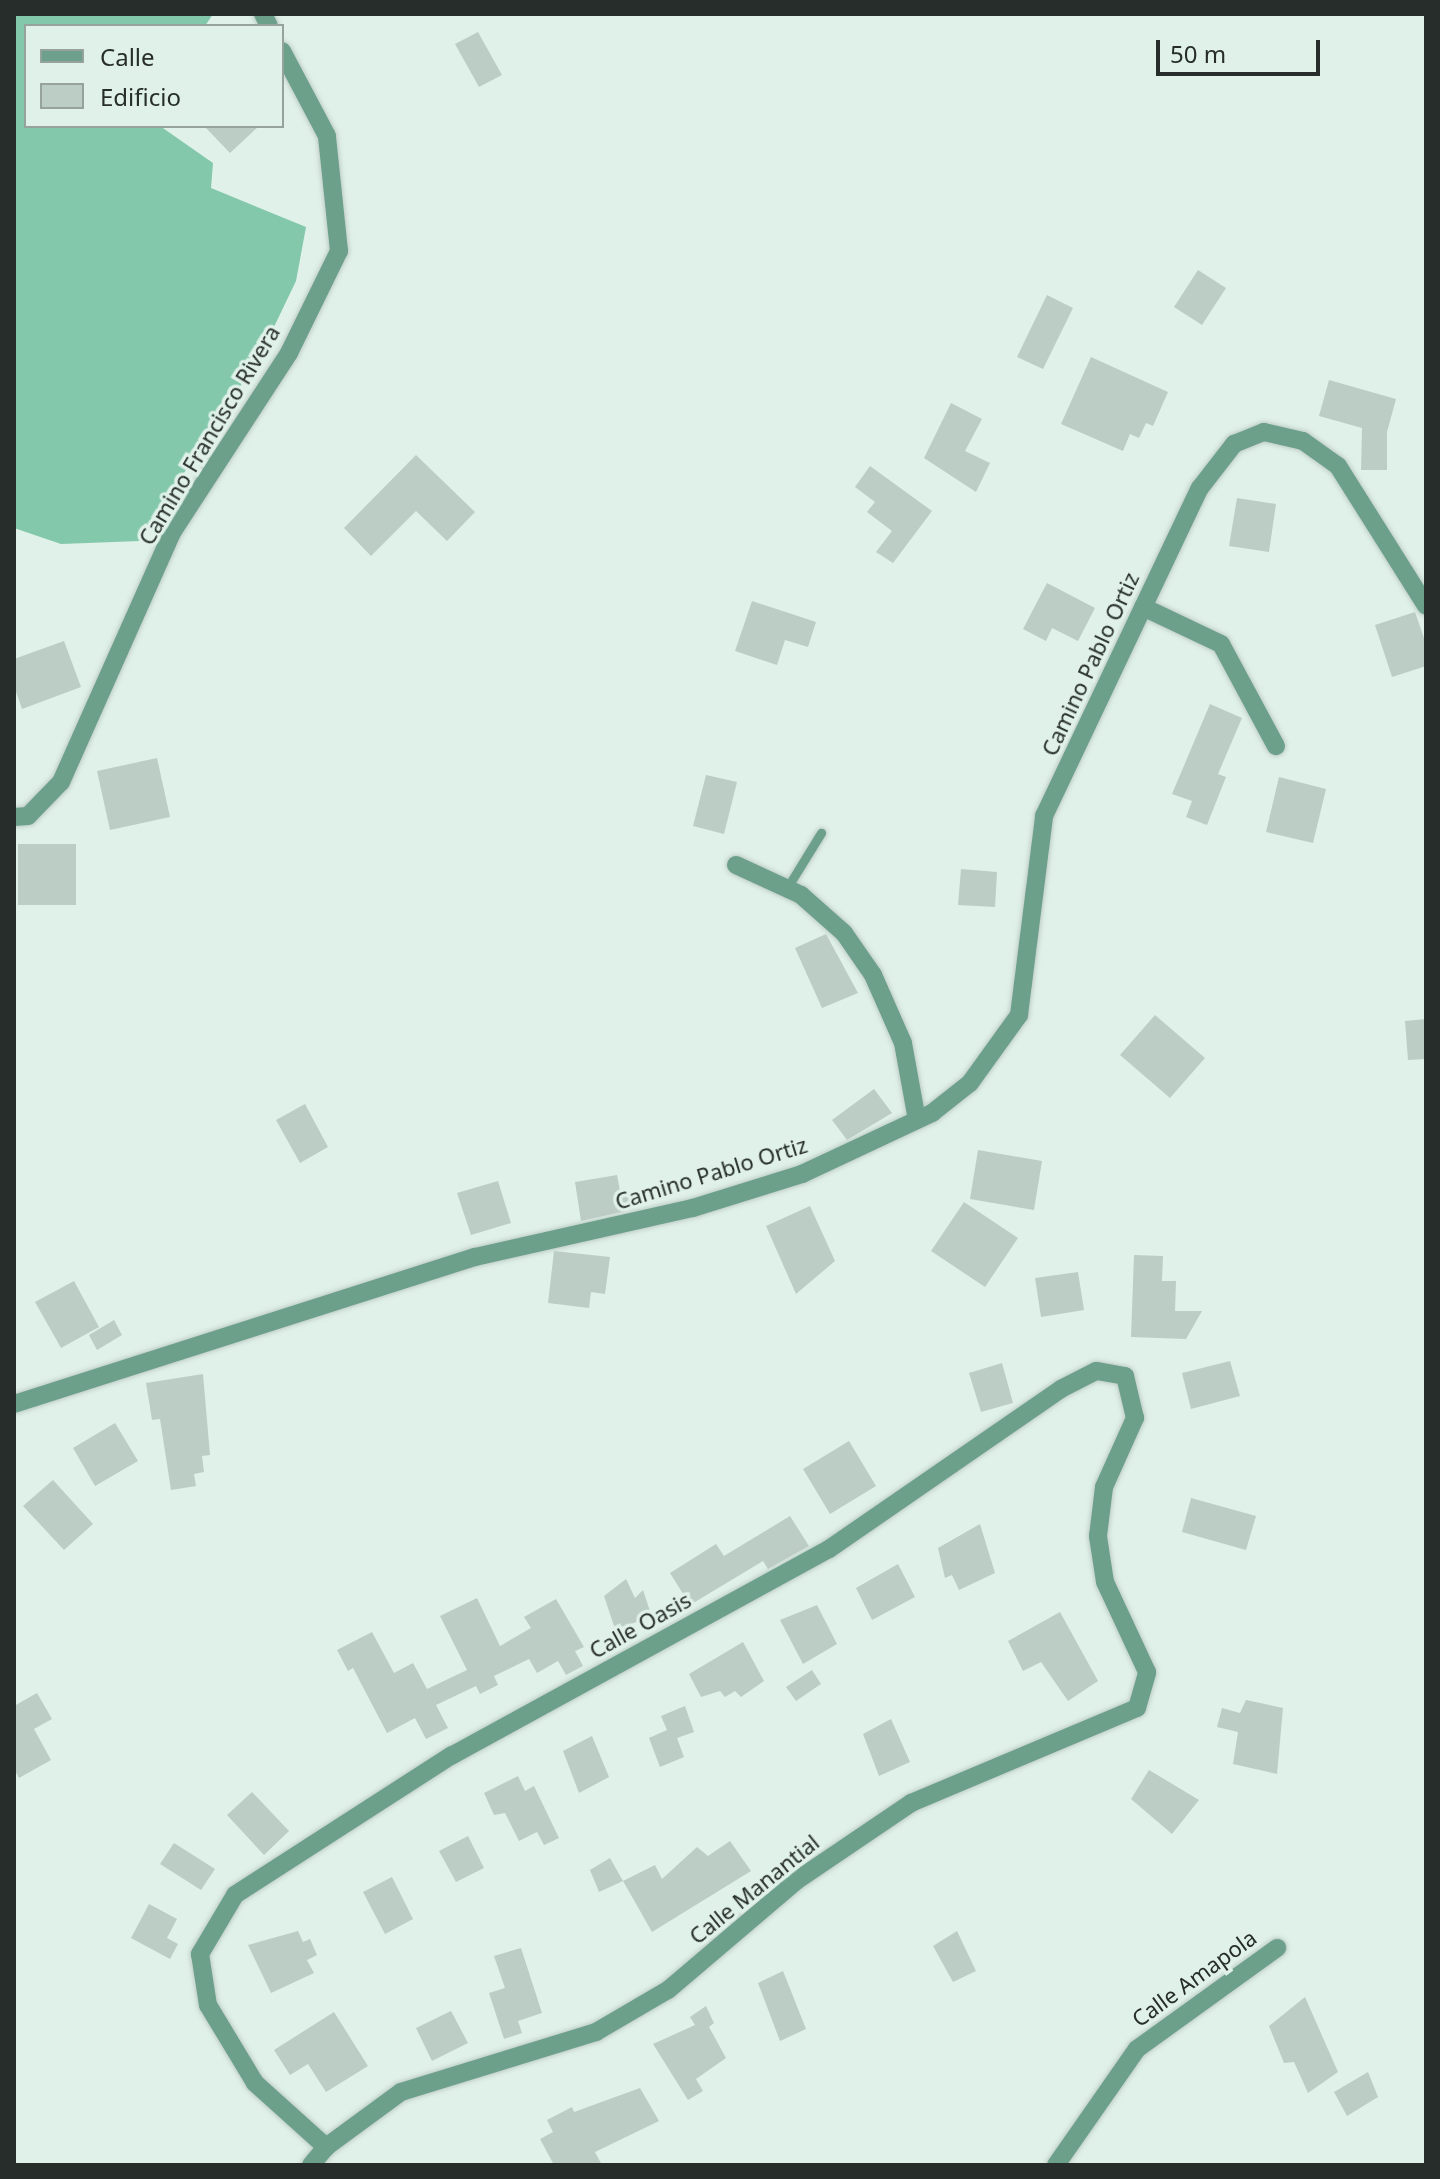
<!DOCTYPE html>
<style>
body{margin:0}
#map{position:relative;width:1440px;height:2179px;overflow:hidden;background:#e0f1e9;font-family:"Noto Sans",sans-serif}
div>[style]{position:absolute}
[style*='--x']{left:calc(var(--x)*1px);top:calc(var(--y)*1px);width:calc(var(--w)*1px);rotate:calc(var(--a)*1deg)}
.forest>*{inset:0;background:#84c8ac}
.building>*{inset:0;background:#bccdc5}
.roads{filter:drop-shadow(0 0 2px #bfcec7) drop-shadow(0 0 2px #bfcec7)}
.service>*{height:9px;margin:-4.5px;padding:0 4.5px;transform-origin:4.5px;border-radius:4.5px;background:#6da08b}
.minor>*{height:18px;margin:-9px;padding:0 9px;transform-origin:9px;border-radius:9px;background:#6da08b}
span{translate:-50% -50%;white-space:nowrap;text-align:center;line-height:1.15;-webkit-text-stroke:7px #e0f1e9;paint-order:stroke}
.street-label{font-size:22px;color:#262d2a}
.frame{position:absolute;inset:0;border:16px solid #262d2a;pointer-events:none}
.legend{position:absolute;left:24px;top:24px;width:260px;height:104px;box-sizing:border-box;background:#e0f1e9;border:2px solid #96a39d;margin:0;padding:10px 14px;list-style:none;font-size:24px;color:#262d2a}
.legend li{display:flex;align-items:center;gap:16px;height:40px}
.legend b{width:40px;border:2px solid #96a39d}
.scale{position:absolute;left:1156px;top:40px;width:164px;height:36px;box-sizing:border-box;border:4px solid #262d2a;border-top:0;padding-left:10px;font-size:24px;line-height:28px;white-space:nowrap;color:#262d2a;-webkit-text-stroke:6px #e0f1e9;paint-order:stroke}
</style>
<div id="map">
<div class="forest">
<i style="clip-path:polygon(14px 14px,213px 14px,205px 26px,26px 26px,26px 126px,160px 126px,213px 163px,211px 188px,306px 227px,296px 281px,261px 354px,140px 541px,61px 544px,14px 528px)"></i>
</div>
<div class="building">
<i style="clip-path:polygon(478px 32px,502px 75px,479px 87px,455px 44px)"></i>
<i style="clip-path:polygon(204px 126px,259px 126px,230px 153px)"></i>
<i style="clip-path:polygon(1198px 270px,1226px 288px,1202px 325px,1174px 307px)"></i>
<i style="clip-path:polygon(1047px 295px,1073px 308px,1043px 369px,1017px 357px)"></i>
<i style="clip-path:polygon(1091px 357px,1168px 392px,1153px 426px,1146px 423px,1139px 438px,1130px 434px,1123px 451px,1061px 424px)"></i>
<i style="clip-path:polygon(1329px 380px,1396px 399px,1387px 432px,1387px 470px,1361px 470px,1362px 428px,1319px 416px)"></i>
<i style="clip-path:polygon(951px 403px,982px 419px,965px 451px,990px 463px,976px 492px,924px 458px)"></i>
<i style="clip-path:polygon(416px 455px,475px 512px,447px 541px,416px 511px,371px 556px,344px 528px)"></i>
<i style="clip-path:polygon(870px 466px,932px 511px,893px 563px,876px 552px,892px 531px,867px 512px,875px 502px,855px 487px)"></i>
<i style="clip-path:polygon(1237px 498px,1276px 504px,1269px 552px,1229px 546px)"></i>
<i style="clip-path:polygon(1047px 583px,1095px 608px,1078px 641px,1052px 628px,1046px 641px,1023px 629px)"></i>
<i style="clip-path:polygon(752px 601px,816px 622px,808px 647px,785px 640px,777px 665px,735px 651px)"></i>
<i style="clip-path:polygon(1415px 612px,1426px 644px,1426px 666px,1392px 677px,1375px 625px)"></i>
<i style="clip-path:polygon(64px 641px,81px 687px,22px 709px,14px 686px,14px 659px)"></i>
<i style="clip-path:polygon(1210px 704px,1242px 718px,1218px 774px,1226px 777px,1207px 825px,1186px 817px,1192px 801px,1172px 794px)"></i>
<i style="clip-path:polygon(157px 758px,170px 817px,110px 830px,97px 771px)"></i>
<i style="clip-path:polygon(706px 775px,737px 782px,724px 834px,693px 826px)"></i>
<i style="clip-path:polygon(1279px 777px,1326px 789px,1313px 843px,1266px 832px)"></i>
<i style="clip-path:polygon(18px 844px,76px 844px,76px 905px,18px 905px)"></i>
<i style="clip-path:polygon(961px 869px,997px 872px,995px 907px,958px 905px)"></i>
<i style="clip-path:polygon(826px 934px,858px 993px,822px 1008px,795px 948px)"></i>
<i style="clip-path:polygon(1155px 1015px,1205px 1058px,1170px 1098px,1120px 1055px)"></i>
<i style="clip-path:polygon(1426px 1019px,1426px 1059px,1408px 1060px,1405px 1021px)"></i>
<i style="clip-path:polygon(874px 1089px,892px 1113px,847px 1140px,832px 1120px)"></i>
<i style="clip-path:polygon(305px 1104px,328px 1147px,300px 1163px,276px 1120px)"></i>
<i style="clip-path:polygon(978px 1150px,1042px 1161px,1034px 1210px,970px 1199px)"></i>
<i style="clip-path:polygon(617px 1175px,621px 1196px,628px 1195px,631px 1210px,581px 1221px,575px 1182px)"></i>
<i style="clip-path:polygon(498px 1181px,511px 1223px,471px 1235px,457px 1193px)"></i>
<i style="clip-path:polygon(964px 1202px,1018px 1238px,985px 1287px,931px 1251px)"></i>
<i style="clip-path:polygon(810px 1206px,835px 1261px,796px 1294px,766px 1226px)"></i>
<i style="clip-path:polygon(554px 1251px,610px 1257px,605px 1294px,591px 1292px,589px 1308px,548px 1303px)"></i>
<i style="clip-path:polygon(1134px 1255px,1163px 1256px,1162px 1281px,1176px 1281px,1175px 1311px,1202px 1311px,1186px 1339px,1131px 1337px)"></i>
<i style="clip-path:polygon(1078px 1272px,1084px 1310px,1041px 1317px,1035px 1278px)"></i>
<i style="clip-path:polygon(74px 1281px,99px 1327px,61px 1348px,35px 1302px)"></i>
<i style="clip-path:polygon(114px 1320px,122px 1335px,97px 1350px,89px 1335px)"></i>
<i style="clip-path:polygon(1230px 1361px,1240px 1396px,1191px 1409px,1182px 1373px)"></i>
<i style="clip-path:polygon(1002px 1363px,1013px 1403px,981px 1412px,969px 1373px)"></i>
<i style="clip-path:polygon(203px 1374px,210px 1455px,202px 1456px,204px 1472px,194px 1474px,196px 1486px,171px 1490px,160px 1419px,152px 1420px,146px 1383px)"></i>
<i style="clip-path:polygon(115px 1423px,138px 1461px,95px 1486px,73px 1448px)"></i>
<i style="clip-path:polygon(849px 1441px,876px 1486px,830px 1514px,803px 1469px)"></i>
<i style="clip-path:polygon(53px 1480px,93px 1524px,64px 1550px,23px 1506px)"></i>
<i style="clip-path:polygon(1191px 1498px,1256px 1516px,1246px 1550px,1182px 1532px)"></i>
<i style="clip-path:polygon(790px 1516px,809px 1546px,768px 1569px,763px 1561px,690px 1605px,670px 1573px,716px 1544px,724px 1556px)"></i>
<i style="clip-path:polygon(980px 1524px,995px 1573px,959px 1590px,952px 1575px,945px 1578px,938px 1548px)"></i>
<i style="clip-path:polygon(898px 1564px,915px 1597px,872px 1620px,856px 1588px)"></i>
<i style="clip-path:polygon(626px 1579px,635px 1598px,643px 1590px,652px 1617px,615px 1629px,604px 1596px)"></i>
<i style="clip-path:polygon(477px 1598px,500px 1646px,531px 1628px,524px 1617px,556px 1599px,584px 1647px,575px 1651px,583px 1666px,566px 1675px,558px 1661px,537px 1673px,529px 1659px,494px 1676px,498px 1685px,480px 1694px,476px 1686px,436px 1705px,448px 1728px,426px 1739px,415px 1718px,387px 1733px,353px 1668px,348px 1671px,337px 1650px,372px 1632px,394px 1673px,413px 1663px,427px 1689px,467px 1670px,440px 1616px)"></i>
<i style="clip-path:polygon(817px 1605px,837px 1644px,803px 1664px,780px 1620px)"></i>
<i style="clip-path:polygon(1060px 1612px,1098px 1681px,1068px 1701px,1041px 1662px,1023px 1671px,1008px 1641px)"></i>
<i style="clip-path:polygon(743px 1642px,764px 1681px,741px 1697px,735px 1691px,725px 1697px,720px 1691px,701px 1697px,689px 1674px)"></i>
<i style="clip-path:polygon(812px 1670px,821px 1684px,796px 1701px,786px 1687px)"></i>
<i style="clip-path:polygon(37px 1693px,52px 1719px,34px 1729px,51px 1760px,19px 1778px,14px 1769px,14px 1706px)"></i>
<i style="clip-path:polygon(1246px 1700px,1283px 1708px,1277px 1774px,1233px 1764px,1238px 1732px,1217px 1727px,1222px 1708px,1240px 1713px)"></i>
<i style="clip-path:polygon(685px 1706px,694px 1732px,677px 1738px,684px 1757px,660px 1767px,649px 1738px,667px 1730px,661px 1716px)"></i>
<i style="clip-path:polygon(891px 1719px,910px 1762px,879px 1776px,863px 1734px)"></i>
<i style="clip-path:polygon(592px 1736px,609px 1777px,579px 1793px,563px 1751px)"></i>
<i style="clip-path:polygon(1149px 1770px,1199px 1800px,1172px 1834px,1131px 1799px)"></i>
<i style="clip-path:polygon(518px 1776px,525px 1791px,534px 1786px,559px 1838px,544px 1845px,537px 1832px,519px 1841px,505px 1813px,494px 1815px,484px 1793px)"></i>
<i style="clip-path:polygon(252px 1792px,289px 1831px,264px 1855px,227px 1815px)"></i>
<i style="clip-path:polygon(468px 1836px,484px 1868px,456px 1882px,439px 1851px)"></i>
<i style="clip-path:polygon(730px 1841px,751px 1871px,652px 1932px,623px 1881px,655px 1865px,662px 1879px,697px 1847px,708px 1856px)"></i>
<i style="clip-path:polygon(174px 1843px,215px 1869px,201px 1890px,160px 1864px)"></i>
<i style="clip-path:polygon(610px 1858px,623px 1881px,599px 1892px,590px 1870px)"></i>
<i style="clip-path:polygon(392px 1877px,413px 1919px,385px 1934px,363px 1892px)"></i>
<i style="clip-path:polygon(149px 1904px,177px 1919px,167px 1938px,178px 1944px,170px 1959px,131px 1938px)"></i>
<i style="clip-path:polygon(298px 1931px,303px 1942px,310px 1939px,317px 1955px,307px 1960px,314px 1973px,271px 1993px,248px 1945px)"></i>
<i style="clip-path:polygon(957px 1931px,976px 1971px,953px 1982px,933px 1946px)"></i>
<i style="clip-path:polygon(521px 1948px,542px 2013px,518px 2021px,522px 2033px,504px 2039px,489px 1993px,505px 1988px,494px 1956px)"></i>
<i style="clip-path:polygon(783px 1971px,806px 2029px,780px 2041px,758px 1983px)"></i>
<i style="clip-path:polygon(1305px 1997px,1338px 2072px,1308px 2093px,1294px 2062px,1284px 2063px,1269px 2026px)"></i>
<i style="clip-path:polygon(706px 2006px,714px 2023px,709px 2027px,726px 2058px,696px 2079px,703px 2091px,688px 2100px,653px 2044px,695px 2025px,690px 2017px)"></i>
<i style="clip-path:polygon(451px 2011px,468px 2043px,432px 2061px,416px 2028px)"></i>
<i style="clip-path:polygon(334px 2012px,368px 2066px,326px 2092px,308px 2064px,290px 2075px,274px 2050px)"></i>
<i style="clip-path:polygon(1368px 2072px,1378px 2097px,1347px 2116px,1334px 2092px)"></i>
<i style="clip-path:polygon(640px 2088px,659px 2121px,595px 2152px,602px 2165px,554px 2165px,540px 2139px,553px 2132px,547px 2120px,572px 2107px,574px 2112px)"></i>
</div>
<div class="roads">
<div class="service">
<i style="--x:787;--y:888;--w:65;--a:-58.3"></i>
</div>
<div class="minor">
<i style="--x:263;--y:14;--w:13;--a:63"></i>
<i style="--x:1143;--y:607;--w:86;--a:25.4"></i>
<i style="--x:1221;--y:644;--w:116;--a:61.7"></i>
<i style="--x:14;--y:817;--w:14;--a:-4"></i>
<i style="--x:28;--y:816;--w:47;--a:-45.9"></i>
<i style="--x:61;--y:782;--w:275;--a:-66"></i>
<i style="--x:173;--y:531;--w:212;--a:-56.9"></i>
<i style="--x:289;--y:353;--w:114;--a:-63.9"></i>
<i style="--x:339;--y:251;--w:116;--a:-96"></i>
<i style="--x:327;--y:136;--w:96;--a:-117.9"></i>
<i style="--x:736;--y:865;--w:72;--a:24.8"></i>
<i style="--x:801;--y:895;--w:57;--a:41.5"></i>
<i style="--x:844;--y:933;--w:51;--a:55.4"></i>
<i style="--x:873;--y:975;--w:74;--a:66.2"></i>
<i style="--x:903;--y:1043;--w:78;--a:79.7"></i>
<i style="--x:14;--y:1404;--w:484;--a:-17.7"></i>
<i style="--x:475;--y:1257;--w:223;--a:-12.7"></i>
<i style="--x:693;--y:1208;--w:114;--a:-17.3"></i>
<i style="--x:802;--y:1174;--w:144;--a:-25.1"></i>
<i style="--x:932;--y:1113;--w:48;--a:-38.3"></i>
<i style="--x:970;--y:1083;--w:84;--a:-54.2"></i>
<i style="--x:1019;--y:1015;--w:201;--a:-82.8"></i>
<i style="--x:1044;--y:816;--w:363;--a:-64.6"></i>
<i style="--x:1200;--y:488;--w:56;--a:-52.3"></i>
<i style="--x:1234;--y:444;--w:32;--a:-22"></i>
<i style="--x:1264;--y:432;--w:40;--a:13"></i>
<i style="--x:1303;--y:441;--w:43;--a:35.5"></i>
<i style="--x:1338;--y:466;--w:165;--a:57.8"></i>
<i style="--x:311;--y:2165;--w:23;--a:-50"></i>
<i style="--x:326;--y:2147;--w:93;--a:-36.3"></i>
<i style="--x:401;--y:2092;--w:204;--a:-17.1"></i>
<i style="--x:596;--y:2032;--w:83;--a:-30.3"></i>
<i style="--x:668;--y:1990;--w:168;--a:-40.4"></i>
<i style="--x:796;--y:1881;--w:139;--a:-34.1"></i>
<i style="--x:911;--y:1803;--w:245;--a:-22.8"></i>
<i style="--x:1137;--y:1708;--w:37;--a:-74"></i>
<i style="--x:1147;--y:1672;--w:99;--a:-115"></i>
<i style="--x:1105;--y:1582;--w:47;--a:-98.7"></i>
<i style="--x:1098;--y:1536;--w:49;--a:-83"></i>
<i style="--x:1104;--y:1487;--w:76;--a:-65.8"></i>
<i style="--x:1135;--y:1418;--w:43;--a:-103.4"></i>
<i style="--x:1125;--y:1376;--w:29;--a:-170"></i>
<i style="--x:1096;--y:1371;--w:39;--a:153"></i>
<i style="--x:1061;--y:1389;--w:282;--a:145.4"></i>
<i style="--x:829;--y:1549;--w:430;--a:151.3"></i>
<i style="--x:452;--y:1755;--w:258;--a:147.2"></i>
<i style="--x:235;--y:1895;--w:69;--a:120.7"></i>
<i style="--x:200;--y:1954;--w:52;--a:81.1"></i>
<i style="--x:208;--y:2005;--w:91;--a:58.9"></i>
<i style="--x:255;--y:2083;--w:96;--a:42"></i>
<i style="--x:1056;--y:2165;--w:141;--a:-55.1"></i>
<i style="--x:1137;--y:2049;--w:173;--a:-35.8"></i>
</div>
</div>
<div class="street-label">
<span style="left:209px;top:435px;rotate:-59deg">Camino Francisco Rivera</span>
<span style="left:1090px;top:664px;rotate:-65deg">Camino Pablo Ortiz</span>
<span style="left:711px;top:1173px;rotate:-17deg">Camino Pablo Ortiz</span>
<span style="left:640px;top:1625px;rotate:-29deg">Calle Oasis</span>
<span style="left:754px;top:1889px;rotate:-39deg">Calle Manantial</span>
<span style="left:1194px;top:1978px;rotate:-36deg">Calle Amapola</span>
</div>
<div class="frame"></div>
<ul class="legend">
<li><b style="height:10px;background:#6da08b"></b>Calle</li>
<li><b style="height:22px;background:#bccdc5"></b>Edificio</li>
</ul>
<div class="scale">50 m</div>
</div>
